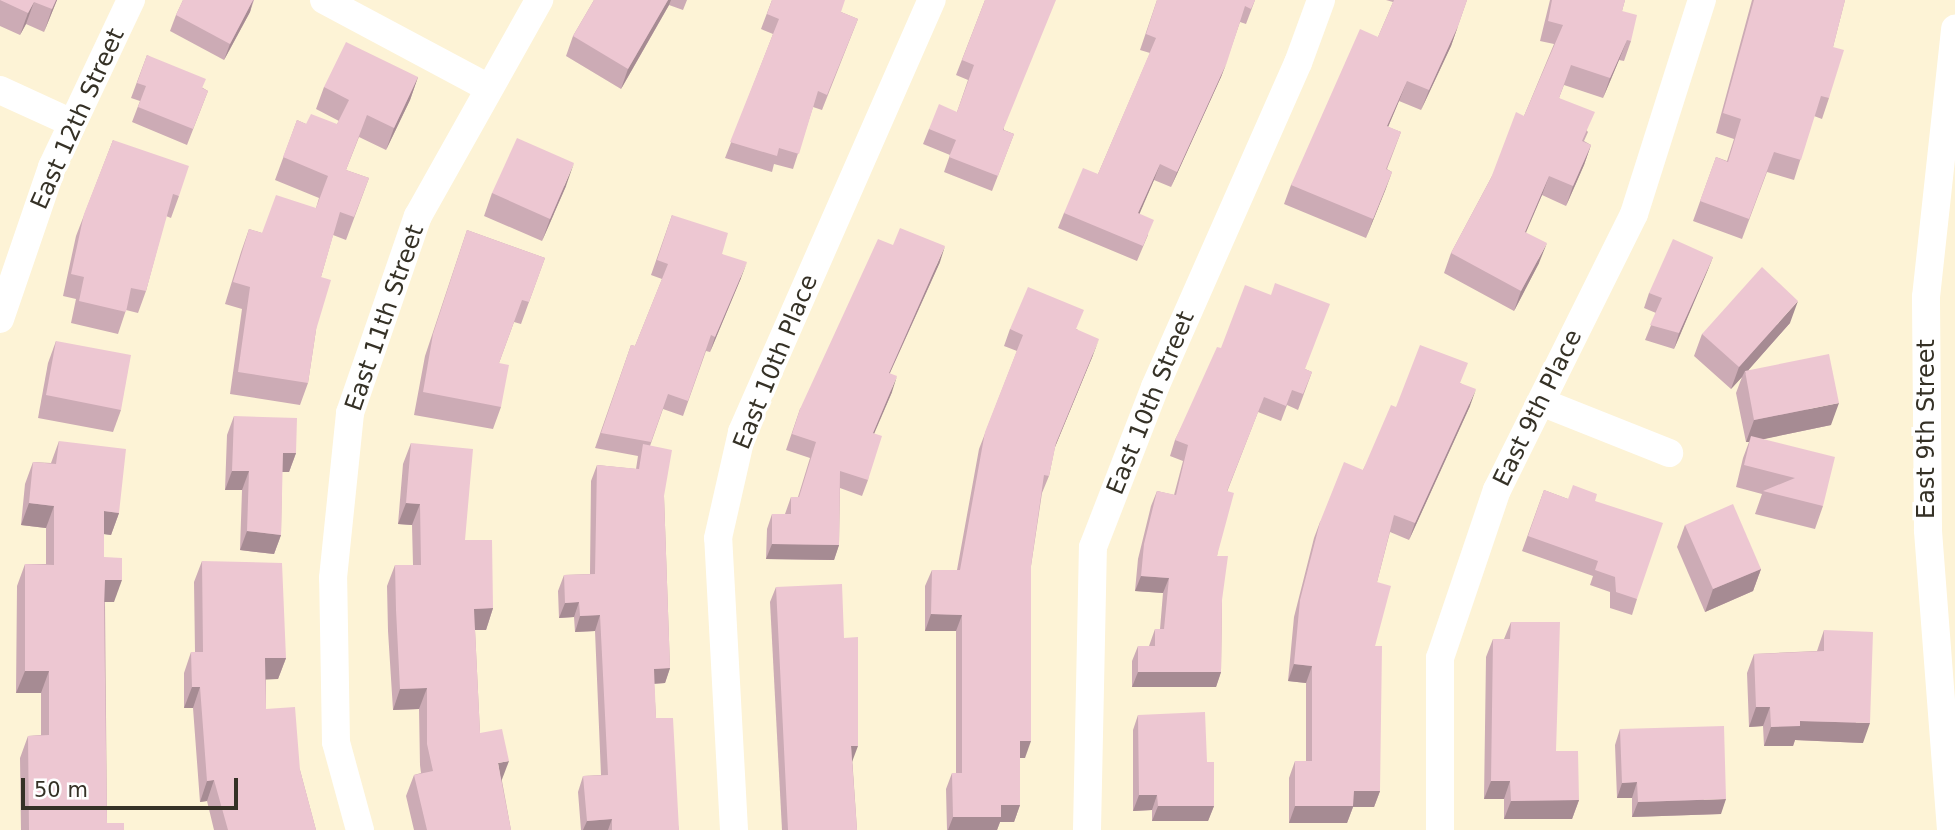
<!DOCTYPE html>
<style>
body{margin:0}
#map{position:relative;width:1955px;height:830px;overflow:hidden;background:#fdf3d6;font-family:"DejaVu Sans",sans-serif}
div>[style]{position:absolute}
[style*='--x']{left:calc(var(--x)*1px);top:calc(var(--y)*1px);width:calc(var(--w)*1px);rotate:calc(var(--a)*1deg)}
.minor>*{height:28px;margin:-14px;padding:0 14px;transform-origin:14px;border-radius:14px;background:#fff}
.wall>*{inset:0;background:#ccabb5}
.shaded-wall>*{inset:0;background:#a68b93}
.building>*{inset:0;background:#edc7d2}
span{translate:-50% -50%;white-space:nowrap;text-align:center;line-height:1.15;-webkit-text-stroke:7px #fff;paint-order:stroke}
.street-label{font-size:24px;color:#353126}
.scale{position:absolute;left:21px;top:778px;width:217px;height:32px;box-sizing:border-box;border:4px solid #353126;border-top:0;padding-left:9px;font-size:21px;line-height:24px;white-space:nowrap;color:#353126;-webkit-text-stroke:5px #fff;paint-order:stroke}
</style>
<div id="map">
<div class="minor">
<i style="--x:324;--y:0;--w:185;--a:28.1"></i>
<i style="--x:0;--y:90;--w:79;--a:24.6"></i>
<i style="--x:0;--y:319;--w:161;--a:-71.1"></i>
<i style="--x:52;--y:167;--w:185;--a:-64.7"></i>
<i style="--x:1541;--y:402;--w:138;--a:21.7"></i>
<i style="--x:360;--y:830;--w:91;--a:-105.3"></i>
<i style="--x:336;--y:742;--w:164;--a:-91"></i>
<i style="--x:333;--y:578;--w:166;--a:-84.1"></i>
<i style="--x:350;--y:413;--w:208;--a:-71"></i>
<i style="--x:418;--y:216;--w:248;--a:-60.7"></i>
<i style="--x:734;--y:830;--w:292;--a:-93.1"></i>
<i style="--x:718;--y:538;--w:109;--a:-77.2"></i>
<i style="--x:742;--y:432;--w:472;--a:-66.3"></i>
<i style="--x:1087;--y:830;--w:283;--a:-88.8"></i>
<i style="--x:1093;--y:547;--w:172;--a:-68.8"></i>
<i style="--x:1155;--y:387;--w:354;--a:-66.2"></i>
<i style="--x:1298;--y:63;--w:67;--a:-69.9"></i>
<i style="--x:1440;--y:830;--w:172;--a:-90"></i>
<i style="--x:1440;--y:658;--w:177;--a:-71.3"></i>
<i style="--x:1497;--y:490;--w:308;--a:-63.6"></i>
<i style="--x:1634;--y:214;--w:225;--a:-72.4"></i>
<i style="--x:1951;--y:830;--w:301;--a:-94.4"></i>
<i style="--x:1928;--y:530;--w:233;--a:-90.5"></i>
<i style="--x:1926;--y:297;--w:270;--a:-83.8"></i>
</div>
<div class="wall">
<i style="clip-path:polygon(0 0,57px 0,44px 32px,26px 24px,20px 35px,0 26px)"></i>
<i style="clip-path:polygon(183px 0,254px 0,250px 12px,224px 60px,170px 31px,176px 15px)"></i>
<i style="clip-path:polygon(594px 0,687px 0,683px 10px,669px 5px,621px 89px,566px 56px,573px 36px)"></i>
<i style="clip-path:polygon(772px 0,841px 12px,858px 19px,822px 110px,813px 107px,793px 169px,774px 164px,772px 172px,725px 158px,773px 34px,761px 29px)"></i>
<i style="clip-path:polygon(985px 0,1004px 130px,1014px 134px,992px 191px,944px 172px,950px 155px,923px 144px,929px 129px,957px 112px,968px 80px,956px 75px)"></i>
<i style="clip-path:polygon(1157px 0,1255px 0,1246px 24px,1240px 22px,1221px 77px,1171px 187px,1154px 180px,1139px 214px,1148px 235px,1137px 261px,1058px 228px,1064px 213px,1098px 174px,1150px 53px,1140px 50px)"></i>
<i style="clip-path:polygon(1386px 0,1467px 0,1451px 46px,1421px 110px,1399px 101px,1388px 127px,1401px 132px,1387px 169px,1392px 172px,1366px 238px,1284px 204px,1291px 185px,1378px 37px,1393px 2px)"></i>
<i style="clip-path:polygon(1550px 0,1625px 0,1622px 11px,1631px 41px,1624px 61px,1619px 60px,1603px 98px,1564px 85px,1559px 98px,1588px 132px,1584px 141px,1591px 145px,1584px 165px,1566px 206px,1542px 195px,1526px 232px,1539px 263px,1514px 311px,1444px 273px,1451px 253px,1524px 116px,1554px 44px,1540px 41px)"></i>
<i style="clip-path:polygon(1752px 0,1845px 0,1833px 47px,1829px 98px,1822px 119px,1814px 116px,1794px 180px,1767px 172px,1742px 239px,1693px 221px,1716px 157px,1727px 161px,1734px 139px,1716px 133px)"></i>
<i style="clip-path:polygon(147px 55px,208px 91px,187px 145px,132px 122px,140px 101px,131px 98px)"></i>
<i style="clip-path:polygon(418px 77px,410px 100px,386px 150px,359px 137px,346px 170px,369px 178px,346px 240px,333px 235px,321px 277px,316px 330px,308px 383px,300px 405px,230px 394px,242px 309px,225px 304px,241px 252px,249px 229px,262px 233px,316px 208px,319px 198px,275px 180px,297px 120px,306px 124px,337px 124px,339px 121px,316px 109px,324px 87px)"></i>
<i style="clip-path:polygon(113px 140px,179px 196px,171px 218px,166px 216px,146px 291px,138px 313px,126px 310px,118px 334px,71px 323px,76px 299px,63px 296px,76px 236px)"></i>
<i style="clip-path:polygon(566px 186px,542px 241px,484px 216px,492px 193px)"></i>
<i style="clip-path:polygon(672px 215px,722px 254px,741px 278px,710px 352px,706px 351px,683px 416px,663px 409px,650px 446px,664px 496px,670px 668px,665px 683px,654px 684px,656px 718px,679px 830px,581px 830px,578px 792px,583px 776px,601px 775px,595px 631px,575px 632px,574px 617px,559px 618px,558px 591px,564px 575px,590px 574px,591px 481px,597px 465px,636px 469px,638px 456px,595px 448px,631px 345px,635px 346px,662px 279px,651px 275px)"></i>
<i style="clip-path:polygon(467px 230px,545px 258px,521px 324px,514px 322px,499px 363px,501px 407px,493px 429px,414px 415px,425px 356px)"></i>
<i style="clip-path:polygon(1713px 257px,1674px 349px,1645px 340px,1656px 313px,1644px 308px,1649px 293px)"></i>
<i style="clip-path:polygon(940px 262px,890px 373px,892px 392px,874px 433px,868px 480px,862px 496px,840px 488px,839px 545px,834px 560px,766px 559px,767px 529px,772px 514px,785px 514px,791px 497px,798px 497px,810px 458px,786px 450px,800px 409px)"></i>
<i style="clip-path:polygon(1790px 323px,1748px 370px,1831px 425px,1763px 439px,1823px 506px,1815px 529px,1755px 514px,1762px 494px,1736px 487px,1743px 458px,1749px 442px,1746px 442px,1736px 393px,1742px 377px,1731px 389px,1694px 356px,1702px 334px)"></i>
<i style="clip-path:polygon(1010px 329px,1077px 329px,1093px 355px,1055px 447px,1049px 476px,1042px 493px,1031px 566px,1025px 758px,1020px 758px,1020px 805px,1014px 822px,1000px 822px,997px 830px,947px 830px,946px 789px,952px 773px,956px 773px,956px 631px,925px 631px,925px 586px,932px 570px,957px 570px,979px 449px,1017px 351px,1004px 346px)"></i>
<i style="clip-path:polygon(56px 341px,121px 410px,113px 432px,38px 418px,48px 363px)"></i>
<i style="clip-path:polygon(1221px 348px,1305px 369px,1312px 372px,1298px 410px,1287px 405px,1281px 421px,1258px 412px,1227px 492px,1217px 556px,1222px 600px,1221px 672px,1216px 687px,1132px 687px,1132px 661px,1138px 646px,1149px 646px,1155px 629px,1160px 629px,1163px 593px,1135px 591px,1138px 559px,1151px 506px,1157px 491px,1174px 495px,1183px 461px,1170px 456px,1175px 440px)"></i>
<i style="clip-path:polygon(1461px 383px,1470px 406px,1409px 540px,1390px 532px,1377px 582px,1375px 646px,1380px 791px,1374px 807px,1353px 807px,1347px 823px,1289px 823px,1289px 778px,1295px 761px,1306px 761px,1306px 683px,1288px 681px,1294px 617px,1314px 538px,1320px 522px,1363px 470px,1396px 407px)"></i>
<i style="clip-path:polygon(234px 416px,296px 453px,289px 472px,282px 472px,281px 535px,274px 554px,240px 550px,242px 490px,225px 490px,227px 435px)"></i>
<i style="clip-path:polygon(59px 441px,119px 513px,111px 535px,104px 534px,104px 557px,114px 602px,105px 602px,107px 823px,124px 830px,21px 830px,20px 758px,28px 736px,41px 735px,41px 693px,16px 693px,17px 586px,25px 564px,46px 564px,46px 528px,21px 525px,25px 484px,33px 462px,51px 463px)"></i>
<i style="clip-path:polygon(411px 443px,465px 540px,493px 608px,486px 630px,475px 630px,480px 733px,502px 781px,511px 830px,414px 830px,406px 796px,414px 775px,421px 773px,420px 765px,419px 709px,393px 710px,388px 631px,387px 586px,395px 565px,413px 565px,412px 525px,398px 524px,403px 464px)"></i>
<i style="clip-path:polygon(1544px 490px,1568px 499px,1595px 501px,1637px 599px,1632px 615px,1610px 608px,1610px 592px,1590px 585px,1593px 576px,1522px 551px)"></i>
<i style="clip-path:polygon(1685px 525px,1761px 569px,1753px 591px,1705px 612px,1677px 547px)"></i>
<i style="clip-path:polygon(202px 561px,286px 658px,278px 679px,266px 679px,266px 709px,300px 770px,316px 830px,214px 830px,207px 801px,200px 802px,193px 708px,184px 708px,184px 673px,191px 652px,195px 652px,194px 582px)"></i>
<i style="clip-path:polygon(776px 587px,844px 638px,857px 830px,782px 830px,770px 602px)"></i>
<i style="clip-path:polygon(1511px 622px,1556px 751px,1579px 800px,1572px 819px,1504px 819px,1504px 799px,1484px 799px,1486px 657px,1493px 639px,1504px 639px)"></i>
<i style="clip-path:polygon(1824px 630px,1863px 743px,1795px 740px,1793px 746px,1764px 746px,1763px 726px,1749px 727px,1747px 673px,1754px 654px,1817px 651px)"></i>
<i style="clip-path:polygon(1138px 715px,1207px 762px,1214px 806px,1208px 821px,1152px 821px,1152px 810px,1133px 811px,1133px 730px)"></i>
<i style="clip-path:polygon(1620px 729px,1721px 814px,1632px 817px,1632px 798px,1617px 798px,1615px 745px)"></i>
</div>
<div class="shaded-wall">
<i style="clip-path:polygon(56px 0,57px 0,44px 32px,52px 9px)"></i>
<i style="clip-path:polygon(253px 0,250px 12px,224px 60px,230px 44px)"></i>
<i style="clip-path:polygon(668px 0,671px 0,669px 5px,621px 89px,628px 69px)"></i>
<i style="clip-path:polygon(34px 2px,26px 24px,20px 35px,28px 13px)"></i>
<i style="clip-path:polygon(1458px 26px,1451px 46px,1421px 110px,1429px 90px)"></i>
<i style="clip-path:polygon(1627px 40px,1619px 60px,1603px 98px,1610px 78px)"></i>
<i style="clip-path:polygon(1227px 62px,1221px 77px,1171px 187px,1177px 172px)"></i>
<i style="clip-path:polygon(418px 77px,410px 100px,386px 150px,394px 128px)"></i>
<i style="clip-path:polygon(1407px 81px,1399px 101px,1380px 146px,1387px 126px)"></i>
<i style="clip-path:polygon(1591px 145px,1584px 165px,1566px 206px,1573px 186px)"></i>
<i style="clip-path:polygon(574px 163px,566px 186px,542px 241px,550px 219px)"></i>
<i style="clip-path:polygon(1160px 164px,1154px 180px,1133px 229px,1138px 213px)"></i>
<i style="clip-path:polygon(1392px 172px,1385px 191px,1366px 238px,1373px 219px)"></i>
<i style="clip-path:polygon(1549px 176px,1542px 195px,1518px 251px,1525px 232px)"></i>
<i style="clip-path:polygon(1547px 243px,1539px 263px,1514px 311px,1521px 291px)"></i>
<i style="clip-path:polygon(945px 246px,940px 262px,883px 388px,889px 373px)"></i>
<i style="clip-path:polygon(1713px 257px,1707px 272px,1674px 349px,1679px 333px)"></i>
<i style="clip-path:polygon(747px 262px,741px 278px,710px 352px,715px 337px)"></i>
<i style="clip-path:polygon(1798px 301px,1790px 323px,1745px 374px,1745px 371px,1742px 377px,1731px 389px,1739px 367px)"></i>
<i style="clip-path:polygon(1099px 339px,1093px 355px,1050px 459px,1056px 443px)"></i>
<i style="clip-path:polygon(897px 376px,892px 392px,868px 448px,873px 433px)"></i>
<i style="clip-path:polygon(1476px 389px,1470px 406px,1409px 540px,1415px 523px)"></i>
<i style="clip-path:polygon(1839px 403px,1831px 425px,1750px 442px,1751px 436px,1749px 442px,1746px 442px,1754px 420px)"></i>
<i style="clip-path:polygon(283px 453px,296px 453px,289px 472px,276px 472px)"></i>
<i style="clip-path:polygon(232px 471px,249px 471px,242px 490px,225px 490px)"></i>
<i style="clip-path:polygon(29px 503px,54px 506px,46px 528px,21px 525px)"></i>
<i style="clip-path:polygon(406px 503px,420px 504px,412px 525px,398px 524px)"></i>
<i style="clip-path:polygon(104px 511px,119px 513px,111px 535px,96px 533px)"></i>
<i style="clip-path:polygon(247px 531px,281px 535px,274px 554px,240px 550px)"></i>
<i style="clip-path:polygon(772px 544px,839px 545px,834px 560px,766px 559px)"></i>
<i style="clip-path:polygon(1761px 569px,1753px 591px,1705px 612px,1713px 589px)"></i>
<i style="clip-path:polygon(1141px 576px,1169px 578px,1163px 593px,1135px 591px)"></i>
<i style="clip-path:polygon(105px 580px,122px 580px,114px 602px,97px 602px)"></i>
<i style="clip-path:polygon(579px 602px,574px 617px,559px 618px,565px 603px)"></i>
<i style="clip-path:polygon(493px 608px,486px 630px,467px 630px,474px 609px)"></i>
<i style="clip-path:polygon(931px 614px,962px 615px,956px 631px,925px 631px)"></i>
<i style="clip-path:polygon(600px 615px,595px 631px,575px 632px,580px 616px)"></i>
<i style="clip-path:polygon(265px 658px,286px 658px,278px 679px,257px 680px)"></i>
<i style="clip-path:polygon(1294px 664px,1312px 666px,1306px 683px,1288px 681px)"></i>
<i style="clip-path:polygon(670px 668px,665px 683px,648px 684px,654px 669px)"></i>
<i style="clip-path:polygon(25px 671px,49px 671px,41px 693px,16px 693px)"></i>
<i style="clip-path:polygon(1138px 672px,1221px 672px,1216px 687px,1132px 687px)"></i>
<i style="clip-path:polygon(192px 687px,200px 687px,193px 708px,184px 708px)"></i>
<i style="clip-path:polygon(427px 688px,419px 709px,393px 710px,400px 689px)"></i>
<i style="clip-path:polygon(1756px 707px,1770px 707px,1763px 726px,1749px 727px)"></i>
<i style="clip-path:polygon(1800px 721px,1870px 723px,1863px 743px,1795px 740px,1793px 746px,1764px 746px,1771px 727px)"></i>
<i style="clip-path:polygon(1020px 741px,1031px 741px,1025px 758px,1014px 758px)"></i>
<i style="clip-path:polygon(851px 746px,858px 746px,852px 762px)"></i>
<i style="clip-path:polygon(509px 761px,501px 782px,498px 763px)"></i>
<i style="clip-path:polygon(214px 780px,207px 801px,200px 802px,207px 781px)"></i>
<i style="clip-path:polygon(1491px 781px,1510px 781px,1504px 799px,1484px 799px)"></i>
<i style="clip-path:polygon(1637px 782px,1632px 798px,1617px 798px,1622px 783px)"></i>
<i style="clip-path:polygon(1354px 791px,1380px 791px,1374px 807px,1353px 807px,1347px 823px,1289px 823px,1295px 806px)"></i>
<i style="clip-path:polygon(1139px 795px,1157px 795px,1152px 810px,1133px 811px)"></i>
<i style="clip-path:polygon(1726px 799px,1721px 814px,1632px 817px,1638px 802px)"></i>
<i style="clip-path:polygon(1579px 800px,1572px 819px,1504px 819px,1511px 801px)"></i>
<i style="clip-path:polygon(1001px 805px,1020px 805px,1014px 822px,1000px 822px,997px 830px,948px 830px,953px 817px)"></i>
<i style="clip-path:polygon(1158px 806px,1214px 806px,1208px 821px,1152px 821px)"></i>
<i style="clip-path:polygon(612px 819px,608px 830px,583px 830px,587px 821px)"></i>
</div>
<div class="building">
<i style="clip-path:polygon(0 0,56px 0,52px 9px,34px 2px,28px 13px)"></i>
<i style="clip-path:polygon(183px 0,253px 0,230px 44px,176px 15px)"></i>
<i style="clip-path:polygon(594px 0,668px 0,628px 69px,573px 36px)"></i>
<i style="clip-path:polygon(772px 0,845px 0,841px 12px,858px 19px,827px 95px,818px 91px,799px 154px,779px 148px,777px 156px,730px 142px,779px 19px,767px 14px)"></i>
<i style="clip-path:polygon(985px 0,1056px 0,1003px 130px,1014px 134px,998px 176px,949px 157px,956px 140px,929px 129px,939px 104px,957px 112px,974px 65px,962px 60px)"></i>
<i style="clip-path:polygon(1157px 0,1255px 0,1251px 9px,1245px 6px,1227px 62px,1177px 172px,1160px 164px,1138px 213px,1154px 220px,1143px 246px,1064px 213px,1083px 168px,1098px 174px,1156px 38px,1146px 34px)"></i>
<i style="clip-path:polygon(1394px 0,1467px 0,1458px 26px,1429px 90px,1407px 81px,1387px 126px,1401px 132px,1386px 169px,1392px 172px,1373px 219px,1291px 185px,1360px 29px,1378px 37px)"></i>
<i style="clip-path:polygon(1552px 0,1625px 0,1622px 11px,1637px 15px,1631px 41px,1627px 40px,1610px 78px,1571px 65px,1559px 98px,1595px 112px,1582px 141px,1591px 145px,1573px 186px,1549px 176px,1525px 232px,1547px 243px,1521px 291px,1451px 253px,1491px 178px,1516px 112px,1524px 116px,1563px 25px,1548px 21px)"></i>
<i style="clip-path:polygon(1754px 0,1845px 0,1833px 47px,1844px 50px,1829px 98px,1821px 96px,1801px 160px,1774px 152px,1749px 219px,1700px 201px,1716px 157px,1728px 162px,1741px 119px,1723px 113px)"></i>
<i style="clip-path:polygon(346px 42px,418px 77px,394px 128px,367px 115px,346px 170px,369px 178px,354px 217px,340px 212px,321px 277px,331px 280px,316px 330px,308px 383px,238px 372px,250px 287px,233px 282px,249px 229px,262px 233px,276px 195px,316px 208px,328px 176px,283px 157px,297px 120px,306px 124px,311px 114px,337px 124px,349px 100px,324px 87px)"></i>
<i style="clip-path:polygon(147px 55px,206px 79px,202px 88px,208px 91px,193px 129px,138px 107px,146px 86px,137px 83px)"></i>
<i style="clip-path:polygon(517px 138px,574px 163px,550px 219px,492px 193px)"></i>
<i style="clip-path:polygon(113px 140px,189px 166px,179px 196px,173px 194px,146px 291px,131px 288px,126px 312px,79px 301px,84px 277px,71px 274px,84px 214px)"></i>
<i style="clip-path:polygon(672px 215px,728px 233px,722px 254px,747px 262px,715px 337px,711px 335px,688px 401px,668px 394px,651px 442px,601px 433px,631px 345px,635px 346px,668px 264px,657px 260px)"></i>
<i style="clip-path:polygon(900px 228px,945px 246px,889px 373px,897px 376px,873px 433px,882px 436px,868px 480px,840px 471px,839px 545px,772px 544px,772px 514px,791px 514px,791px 497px,799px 497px,816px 442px,792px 434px,800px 409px,878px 239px,893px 245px)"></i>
<i style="clip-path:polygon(467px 230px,545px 258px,529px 302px,522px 300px,499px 363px,509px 365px,501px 407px,423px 392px,433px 334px)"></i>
<i style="clip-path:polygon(1673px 239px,1713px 257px,1679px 333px,1650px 325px,1662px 298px,1649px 293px)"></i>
<i style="clip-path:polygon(1762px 267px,1798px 301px,1739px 367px,1702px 334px)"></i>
<i style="clip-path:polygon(1275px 283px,1330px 304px,1305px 369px,1312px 372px,1303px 394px,1292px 390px,1286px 406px,1264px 397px,1227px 491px,1234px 493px,1217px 556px,1228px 556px,1222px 600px,1221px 672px,1138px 672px,1138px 646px,1155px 646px,1155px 629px,1164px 629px,1169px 578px,1141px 576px,1144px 544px,1157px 491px,1176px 495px,1188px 445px,1175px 440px,1217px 347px,1221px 348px,1245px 285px,1271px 295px)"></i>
<i style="clip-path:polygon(1028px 287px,1084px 310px,1076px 329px,1099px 339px,1056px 443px,1049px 476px,1044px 475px,1031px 566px,1031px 741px,1020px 741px,1020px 805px,1001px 805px,1001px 817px,953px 817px,952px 773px,962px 773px,962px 615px,931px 614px,932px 570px,960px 570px,985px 432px,1023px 335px,1010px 329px)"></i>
<i style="clip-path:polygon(56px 341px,131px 355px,121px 410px,46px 395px)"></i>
<i style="clip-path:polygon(1420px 345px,1468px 363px,1460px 383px,1476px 389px,1415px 523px,1394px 515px,1377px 582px,1391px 586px,1375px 646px,1382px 646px,1380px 791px,1354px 791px,1353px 806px,1295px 806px,1295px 761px,1312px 761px,1312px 666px,1294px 664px,1300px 600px,1320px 522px,1344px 462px,1363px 470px,1391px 405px,1396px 407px)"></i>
<i style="clip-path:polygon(1829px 354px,1839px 403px,1754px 420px,1745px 371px)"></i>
<i style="clip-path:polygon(234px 416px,297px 418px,296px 453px,283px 453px,281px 535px,247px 531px,249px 471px,232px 471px)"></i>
<i style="clip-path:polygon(1751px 436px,1835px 457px,1823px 506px,1763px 491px,1795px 478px,1744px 465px)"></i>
<i style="clip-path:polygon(59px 441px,126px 449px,119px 513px,104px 511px,104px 557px,122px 558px,122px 580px,105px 580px,104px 608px,107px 823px,124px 823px,124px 830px,29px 830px,28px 736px,49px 735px,49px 671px,25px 671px,25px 564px,54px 565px,54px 506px,29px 503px,33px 462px,56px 464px)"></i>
<i style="clip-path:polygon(411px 443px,473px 449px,465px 540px,492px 540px,493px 608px,474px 609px,480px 733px,502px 729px,509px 761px,498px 763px,511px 830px,427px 830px,414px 775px,433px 771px,427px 744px,427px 688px,400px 689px,396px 610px,395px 565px,421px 565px,420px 504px,406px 503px)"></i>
<i style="clip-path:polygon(643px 444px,672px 450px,664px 496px,670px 668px,654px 669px,656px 718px,673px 718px,679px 830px,612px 830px,612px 819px,587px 821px,583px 776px,608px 775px,600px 615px,580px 616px,579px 602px,565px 603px,564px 575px,595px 574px,597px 465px,639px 469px)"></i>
<i style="clip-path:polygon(1573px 485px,1597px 494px,1595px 501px,1663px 523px,1637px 599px,1616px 592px,1615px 577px,1595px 570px,1598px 561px,1528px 536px,1544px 490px,1568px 499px)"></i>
<i style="clip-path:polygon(1733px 504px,1761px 569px,1713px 589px,1685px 525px)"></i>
<i style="clip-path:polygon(202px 561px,282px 563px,286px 658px,265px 658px,266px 709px,295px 707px,300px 770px,316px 830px,228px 830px,214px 780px,207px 781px,200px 687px,192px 687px,191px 652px,203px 652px)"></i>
<i style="clip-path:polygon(842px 584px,844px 638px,858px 637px,858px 746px,851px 746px,857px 830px,788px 830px,776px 587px)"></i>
<i style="clip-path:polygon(1511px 622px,1560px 622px,1556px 751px,1578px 751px,1579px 800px,1511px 801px,1510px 781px,1491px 781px,1493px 639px,1510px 639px)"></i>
<i style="clip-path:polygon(1824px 630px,1873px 632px,1870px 723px,1800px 721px,1800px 726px,1771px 727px,1770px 707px,1756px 707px,1754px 654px,1824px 651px)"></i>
<i style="clip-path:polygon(1205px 712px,1207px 762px,1214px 762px,1214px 806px,1158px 806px,1157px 795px,1139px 795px,1138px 715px)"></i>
<i style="clip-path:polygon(1724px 726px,1726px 799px,1638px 802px,1637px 782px,1622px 783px,1620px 729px)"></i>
</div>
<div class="street-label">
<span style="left:78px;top:119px;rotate:-66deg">East 12th Street</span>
<span style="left:385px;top:318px;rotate:-71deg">East 11th Street</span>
<span style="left:776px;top:362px;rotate:-68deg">East 10th Place</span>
<span style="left:1151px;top:403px;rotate:-68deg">East 10th Street</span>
<span style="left:1538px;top:408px;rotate:-64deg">East 9th Place</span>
<span style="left:1927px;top:429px;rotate:-90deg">East 9th Street</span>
</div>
<div class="scale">50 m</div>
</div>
